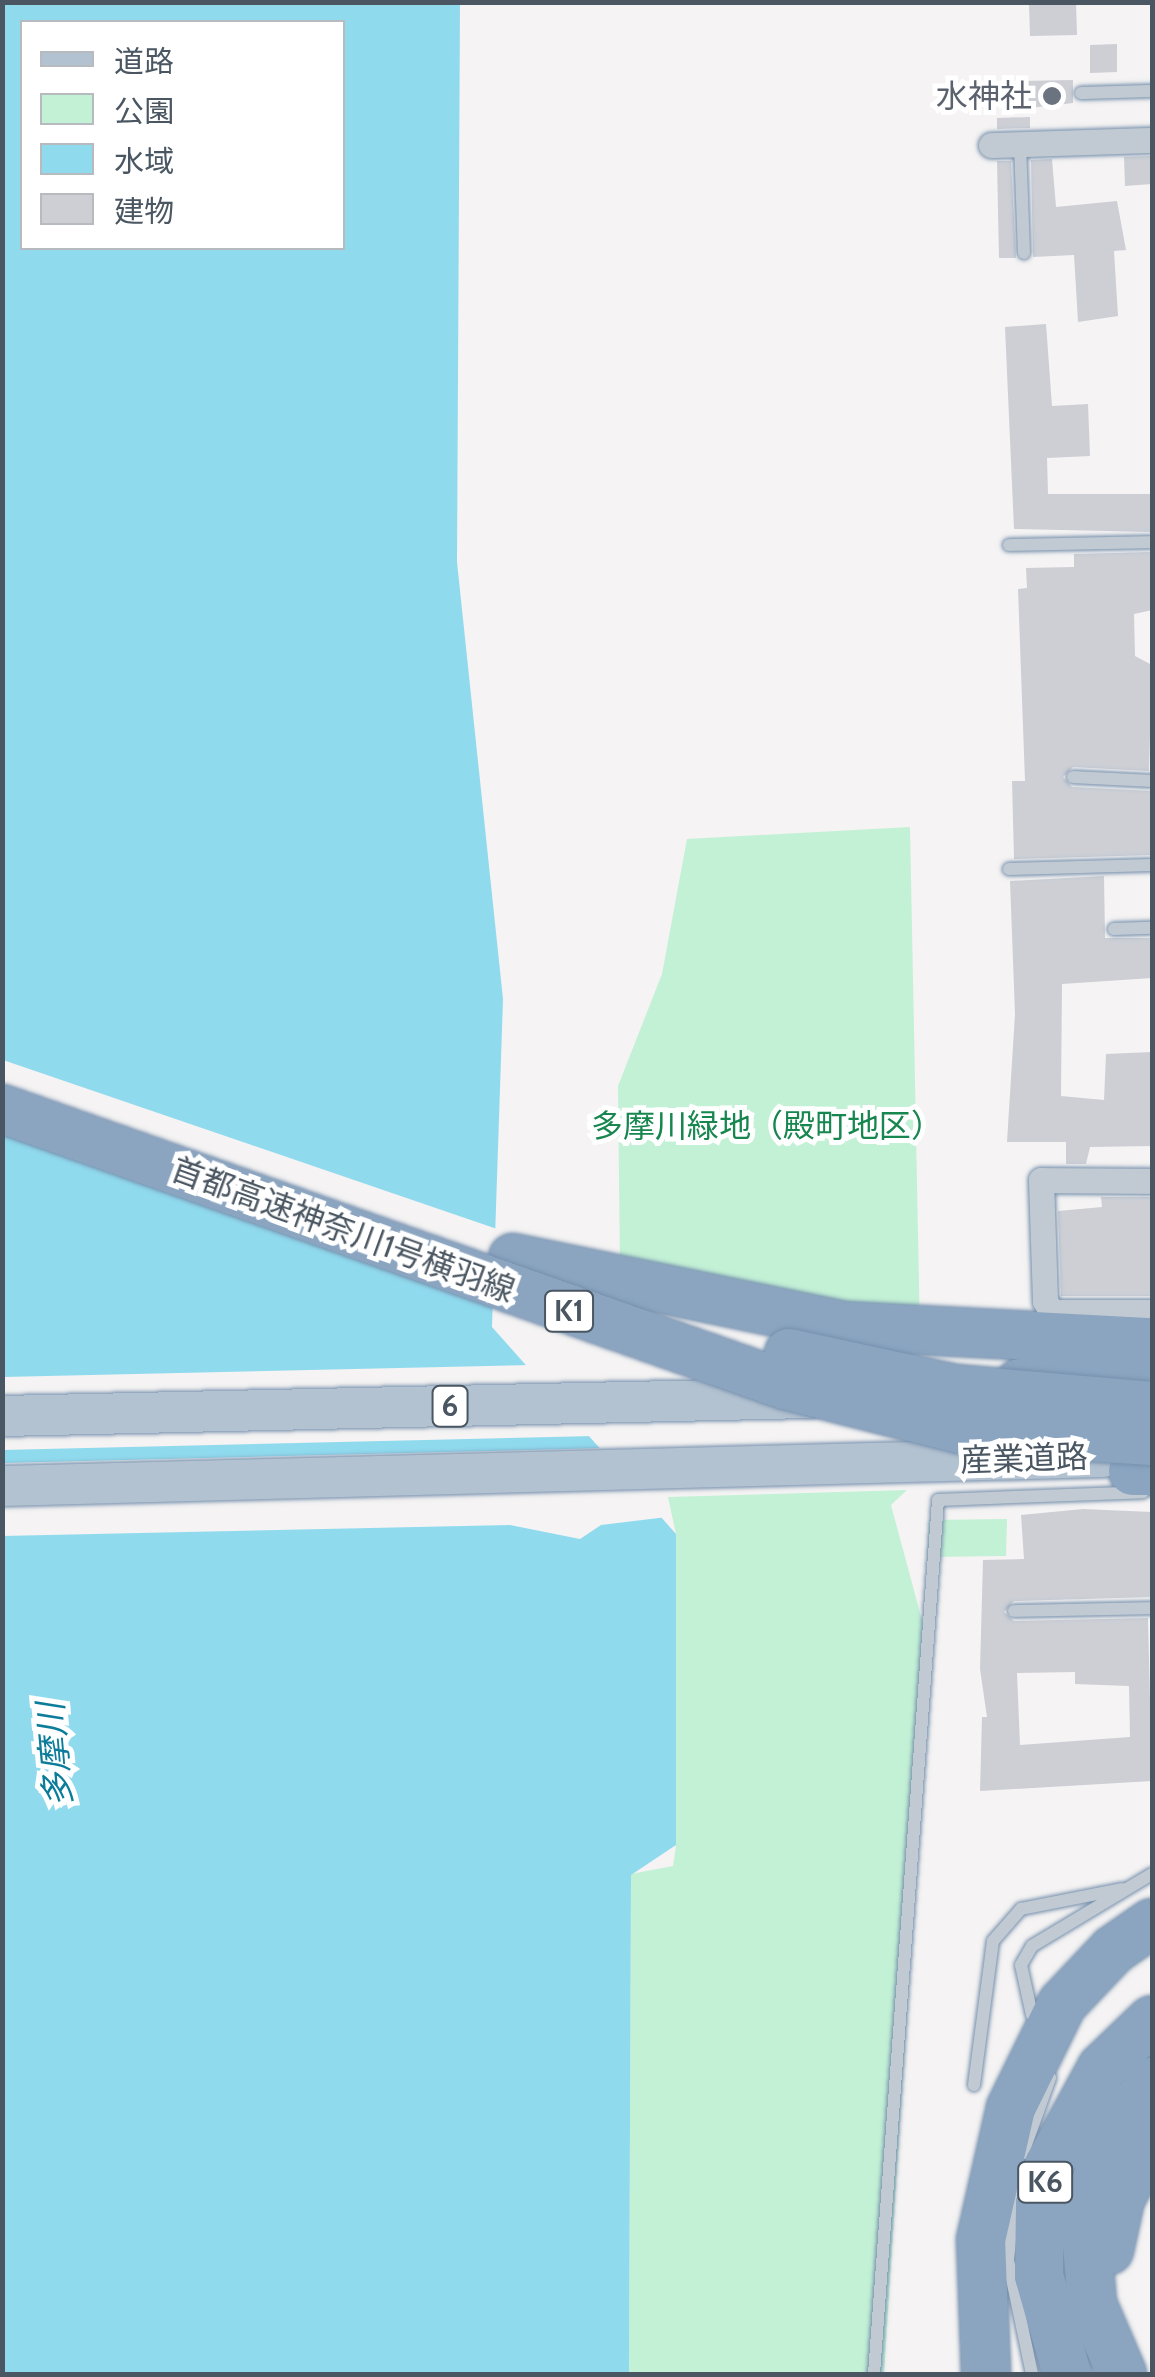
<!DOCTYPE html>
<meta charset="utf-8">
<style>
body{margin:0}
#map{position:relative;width:1155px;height:2377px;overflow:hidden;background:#f5f3f3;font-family:Cabin,"Noto Sans JP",sans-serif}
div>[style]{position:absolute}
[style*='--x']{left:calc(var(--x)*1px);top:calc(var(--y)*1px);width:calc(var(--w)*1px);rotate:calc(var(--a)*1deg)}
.green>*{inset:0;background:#c3f1d5}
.water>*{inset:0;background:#90daee}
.pier>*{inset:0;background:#f5f3f3}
.building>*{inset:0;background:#cdcfd5}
.roads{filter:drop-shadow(0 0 2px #7690ad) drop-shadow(0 0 2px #7690ad)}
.service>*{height:12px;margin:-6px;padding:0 6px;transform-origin:6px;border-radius:6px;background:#c1cad2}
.minor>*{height:25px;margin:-12.5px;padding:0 12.5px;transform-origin:12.5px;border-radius:12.5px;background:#c1cad2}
.primary>*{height:40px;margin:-20px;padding:0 20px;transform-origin:20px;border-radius:20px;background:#b3c2d1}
.motorway>*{height:48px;margin:-24px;padding:0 24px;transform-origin:24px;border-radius:24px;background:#8ba5c1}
.bridges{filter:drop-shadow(0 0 2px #7690ad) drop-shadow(0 0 2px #7690ad)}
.motorway-bridge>*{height:48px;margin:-24px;padding:0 24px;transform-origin:24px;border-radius:24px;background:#8ba5c1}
.dots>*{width:28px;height:28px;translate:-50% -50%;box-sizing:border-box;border:5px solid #fff;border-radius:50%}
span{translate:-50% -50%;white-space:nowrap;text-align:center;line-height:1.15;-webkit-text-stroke:10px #fff;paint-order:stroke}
.shield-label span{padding:2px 8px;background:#fff;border:2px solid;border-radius:8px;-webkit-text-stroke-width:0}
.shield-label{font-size:30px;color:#4a5661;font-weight:700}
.worship-label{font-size:32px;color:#5b616d}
.right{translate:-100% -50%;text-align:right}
.park-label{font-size:32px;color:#17864f}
.street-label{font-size:32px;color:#4a5661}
.water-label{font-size:35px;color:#0c7c9b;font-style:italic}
.frame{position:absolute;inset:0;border:5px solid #4a5661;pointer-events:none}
.legend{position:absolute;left:20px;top:20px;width:325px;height:230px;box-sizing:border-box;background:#fff;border:2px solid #b7bbc0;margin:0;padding:12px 18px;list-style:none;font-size:30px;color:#4a5661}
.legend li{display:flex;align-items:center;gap:20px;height:50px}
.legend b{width:50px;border:2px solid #b7bbc0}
</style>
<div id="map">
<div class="green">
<i style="clip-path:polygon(910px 827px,920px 1335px,620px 1268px,618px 1086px,662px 974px,687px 839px)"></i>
<i style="clip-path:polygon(907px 1490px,891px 1505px,930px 1650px,884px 2374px,629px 2374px,631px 1874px,673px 1866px,676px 1845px,676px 1534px,668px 1497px)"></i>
<i style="clip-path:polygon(1007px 1519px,1006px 1556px,927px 1557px,929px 1520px)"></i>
</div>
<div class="water">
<i style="clip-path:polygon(evenodd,3px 3px,460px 3px,457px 562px,503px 999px,492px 1327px,676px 1534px,676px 1845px,631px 1875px,629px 2374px,3px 2374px,3px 3px,22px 22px,342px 22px,342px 248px,22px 248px,22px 22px)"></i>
</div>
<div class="pier">
<i style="clip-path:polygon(3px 1060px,500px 1230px,497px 1301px,3px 1123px)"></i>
<i style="clip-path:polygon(532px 1365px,595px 1436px,2px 1450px,3px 1377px)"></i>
<i style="clip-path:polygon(606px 1448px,667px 1517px,601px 1525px,580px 1539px,510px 1525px,2px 1536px,3px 1463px)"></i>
</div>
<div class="building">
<i style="clip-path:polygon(1029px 2px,1076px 2px,1077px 35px,1030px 36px)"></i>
<i style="clip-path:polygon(1117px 44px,1117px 72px,1090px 73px,1090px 45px)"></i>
<i style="clip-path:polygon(1073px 80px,1073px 103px,1021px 109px,1020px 81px)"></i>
<i style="clip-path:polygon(1030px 117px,1030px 128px,997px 129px,997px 118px)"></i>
<i style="clip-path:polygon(1152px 156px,1152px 184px,1125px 186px,1124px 157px)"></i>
<i style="clip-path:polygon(1052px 159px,1056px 207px,1117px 201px,1126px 250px,1114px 251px,1118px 316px,1078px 322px,1074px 255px,1033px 257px,1031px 160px)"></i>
<i style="clip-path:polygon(997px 161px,1011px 161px,1016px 258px,999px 258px)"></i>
<i style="clip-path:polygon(1046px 324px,1052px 406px,1088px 404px,1090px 456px,1047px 458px,1048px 494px,1152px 494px,1152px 532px,1014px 529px,1005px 327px)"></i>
<i style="clip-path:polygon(1152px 552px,1152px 610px,1134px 614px,1135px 656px,1152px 665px,1149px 771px,1073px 767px,1063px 777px,1072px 787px,1152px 791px,1152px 855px,1014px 859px,1012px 781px,1025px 781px,1018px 589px,1027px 588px,1026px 568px,1074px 567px,1074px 554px)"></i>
<i style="clip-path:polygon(1104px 876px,1105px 938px,1152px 938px,1152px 978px,1062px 984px,1061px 1096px,1104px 1100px,1106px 1054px,1152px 1052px,1152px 1146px,1090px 1147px,1086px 1164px,1066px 1164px,1066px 1142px,1007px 1142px,1015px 1014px,1010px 881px)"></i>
<i style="clip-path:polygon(1101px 1197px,1152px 1197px,1152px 1296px,1061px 1296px,1058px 1211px,1102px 1207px)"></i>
<i style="clip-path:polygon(evenodd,1083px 1509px,1152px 1512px,1152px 1597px,1014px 1601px,1004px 1612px,1014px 1621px,1148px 1618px,1152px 1781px,980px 1791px,982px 1717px,987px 1717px,980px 1669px,983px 1560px,1024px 1559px,1021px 1515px,1083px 1509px,1075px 1672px,1075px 1684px,1129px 1686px,1130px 1737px,1020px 1745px,1017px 1673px,1075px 1672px)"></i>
</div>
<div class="roads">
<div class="service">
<i style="--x:1081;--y:93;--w:71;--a:-1.6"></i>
<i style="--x:1020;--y:144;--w:109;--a:87.9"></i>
<i style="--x:1009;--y:545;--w:143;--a:-1.2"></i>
<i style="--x:1073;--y:777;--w:79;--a:2.9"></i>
<i style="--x:1009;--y:869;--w:143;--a:-1.6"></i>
<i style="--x:1114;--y:929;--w:38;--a:-2"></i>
<i style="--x:1014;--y:1611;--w:138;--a:-1.2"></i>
<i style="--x:1032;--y:2015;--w:51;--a:-102.4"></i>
<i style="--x:1021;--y:1965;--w:22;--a:-60"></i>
<i style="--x:1032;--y:1946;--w:140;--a:-31"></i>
<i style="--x:974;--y:2085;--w:145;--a:-82.5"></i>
<i style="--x:993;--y:1941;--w:43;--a:-48.8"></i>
<i style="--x:1021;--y:1909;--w:103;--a:-11.2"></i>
<i style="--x:1023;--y:2153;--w:80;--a:-70.2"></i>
<i style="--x:1016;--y:2187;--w:73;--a:96.3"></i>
<i style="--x:1008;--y:2260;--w:116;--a:78.1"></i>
<i style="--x:874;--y:2374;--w:876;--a:-85.81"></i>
<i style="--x:938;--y:1500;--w:205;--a:-2.2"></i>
</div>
<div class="minor">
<i style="--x:991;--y:145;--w:161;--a:-1.8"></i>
<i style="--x:1152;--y:1181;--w:111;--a:-179.5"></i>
<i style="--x:1041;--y:1180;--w:121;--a:88.1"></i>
<i style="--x:1045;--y:1301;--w:13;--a:58"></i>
<i style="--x:1052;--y:1312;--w:100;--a:0"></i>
</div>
<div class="primary">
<i style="--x:2;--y:1416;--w:806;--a:-1.28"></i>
<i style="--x:2;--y:1486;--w:1101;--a:-1.51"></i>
</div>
<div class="motorway">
<i style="--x:513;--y:1258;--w:338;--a:11.6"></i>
<i style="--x:844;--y:1326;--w:308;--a:3"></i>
<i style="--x:1020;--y:1383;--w:133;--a:-7.3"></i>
<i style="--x:1133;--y:1471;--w:19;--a:0"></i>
<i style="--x:1109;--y:2250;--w:52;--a:-77.8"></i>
<i style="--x:1120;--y:2199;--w:68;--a:-61.9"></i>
<i style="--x:986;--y:2374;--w:134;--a:-92.1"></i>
<i style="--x:981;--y:2240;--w:135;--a:-77.2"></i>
<i style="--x:1011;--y:2108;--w:116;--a:-63.9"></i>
<i style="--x:1062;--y:2004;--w:74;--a:-46.6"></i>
<i style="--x:1113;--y:1950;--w:47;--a:-34.7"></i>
<i style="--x:1067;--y:2374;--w:102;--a:-105.9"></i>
<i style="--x:1039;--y:2276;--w:72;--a:-89.2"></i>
<i style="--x:1040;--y:2204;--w:40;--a:-77"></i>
<i style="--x:1049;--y:2165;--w:111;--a:-61.3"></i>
<i style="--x:1102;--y:2068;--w:69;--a:-43.8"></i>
<i style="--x:1122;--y:2374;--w:76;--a:-113.2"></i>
<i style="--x:1092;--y:2304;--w:84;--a:-94.8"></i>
<i style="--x:1085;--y:2220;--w:79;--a:-73.9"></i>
<i style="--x:1107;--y:2144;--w:77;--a:-54"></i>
</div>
</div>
<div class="bridges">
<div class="motorway-bridge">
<i style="--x:2;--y:1109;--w:830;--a:19.42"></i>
<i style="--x:785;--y:1385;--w:180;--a:14.1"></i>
<i style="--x:960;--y:1429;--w:192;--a:3.6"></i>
<i style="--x:789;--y:1353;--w:170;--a:12.2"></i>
<i style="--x:955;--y:1389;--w:198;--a:4.9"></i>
</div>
</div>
<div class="dots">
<i style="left:1052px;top:96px;background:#6b7280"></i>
</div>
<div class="shield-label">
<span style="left:569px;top:1311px">K1</span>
<span style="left:450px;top:1406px">6</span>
<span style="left:1045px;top:2182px">K6</span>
</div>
<div class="worship-label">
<span class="right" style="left:1032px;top:96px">水神社</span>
</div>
<div class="park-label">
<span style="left:767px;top:1126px">多摩川緑地（殿町地区）</span>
</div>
<div class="street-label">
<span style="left:343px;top:1230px;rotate:20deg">首都高速神奈川1号横羽線</span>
<span style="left:1024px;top:1459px;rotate:-2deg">産業道路</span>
</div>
<div class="water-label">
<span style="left:55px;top:1755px;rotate:-95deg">多摩川</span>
</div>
<div class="frame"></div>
<ul class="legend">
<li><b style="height:12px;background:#b3c2d1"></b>道路</li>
<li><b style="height:28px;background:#c3f1d5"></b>公園</li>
<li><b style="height:28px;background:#90daee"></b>水域</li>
<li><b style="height:28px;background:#cdcfd5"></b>建物</li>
</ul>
</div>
